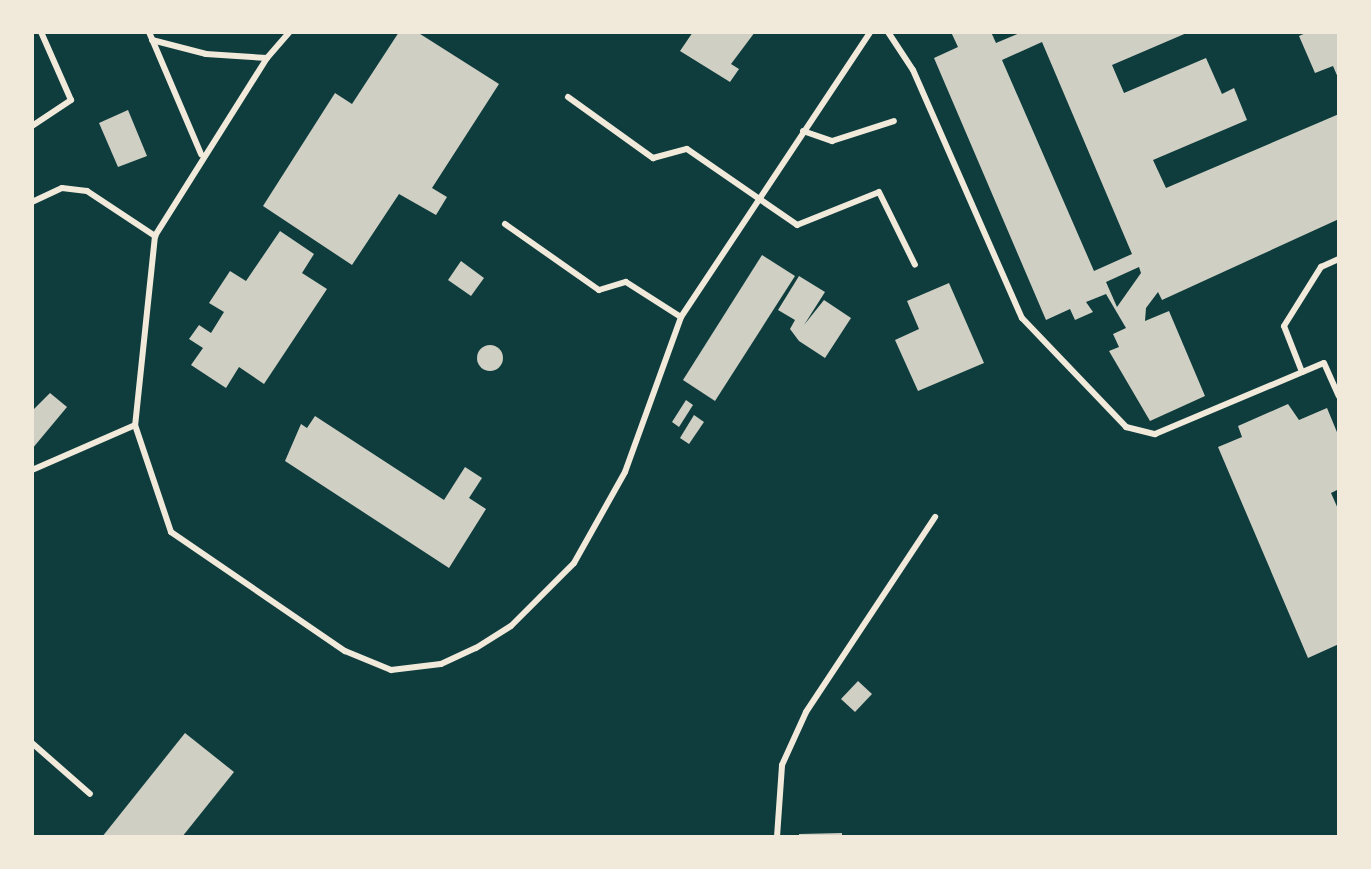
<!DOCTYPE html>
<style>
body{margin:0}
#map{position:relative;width:1371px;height:869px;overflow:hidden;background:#0f3d3e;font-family:Rubik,sans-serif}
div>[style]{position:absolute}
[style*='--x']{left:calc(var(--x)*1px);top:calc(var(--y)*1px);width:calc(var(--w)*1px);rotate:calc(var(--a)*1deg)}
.building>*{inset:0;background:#cfcfc3}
.round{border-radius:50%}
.service>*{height:6px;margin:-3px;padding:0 3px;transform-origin:3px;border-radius:3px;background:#f1e9da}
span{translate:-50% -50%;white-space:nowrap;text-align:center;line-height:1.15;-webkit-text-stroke:6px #f1e9da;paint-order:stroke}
.frame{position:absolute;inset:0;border:34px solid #f1e9da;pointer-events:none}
</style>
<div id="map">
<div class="building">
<i style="clip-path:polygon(399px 32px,417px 32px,499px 84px,432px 188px,447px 197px,436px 215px,399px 194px,352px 265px,263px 206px,335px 93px,352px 104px)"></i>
<i style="clip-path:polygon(693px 32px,755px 32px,731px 64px,739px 69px,730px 82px,680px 51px)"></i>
<i style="clip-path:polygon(evenodd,951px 32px,991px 32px,996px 43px,1022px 32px,1189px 32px,1112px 65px,1124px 93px,1206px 58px,1222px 94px,1234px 88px,1247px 120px,1153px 160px,1166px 188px,1339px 114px,1339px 219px,1162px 300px,1158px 292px,1146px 308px,1145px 321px,1169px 311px,1205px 396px,1150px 421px,1109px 351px,1119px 347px,1113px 334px,1126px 328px,1106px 294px,1086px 302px,1093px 312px,1075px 320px,1070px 309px,1046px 320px,934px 58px,958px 47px,951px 32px,1042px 42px,1132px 254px,1094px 271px,1002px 60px,1042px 42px,951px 32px,1139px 267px,1141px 273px,1117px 307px,1106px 282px,1139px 267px)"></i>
<i style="clip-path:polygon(1308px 32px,1339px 32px,1339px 80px,1333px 66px,1315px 73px,1299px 36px)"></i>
<i style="clip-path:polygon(128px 110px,147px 156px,118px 167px,99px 123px)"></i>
<i style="clip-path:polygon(280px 231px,314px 254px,302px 273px,327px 289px,264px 384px,239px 367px,226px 388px,191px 365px,203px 348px,189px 339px,199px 325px,211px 333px,224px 312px,209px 303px,230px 271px,246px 281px)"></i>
<i style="clip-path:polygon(762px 255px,795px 276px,715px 401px,683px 380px)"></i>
<i style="clip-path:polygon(461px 261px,484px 278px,471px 296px,448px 280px)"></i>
<i style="clip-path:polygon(799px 276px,825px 292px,804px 325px,824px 300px,851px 318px,825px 358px,799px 341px,790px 329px,795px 320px,778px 310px)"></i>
<i style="clip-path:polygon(949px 283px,984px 363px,918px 391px,895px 340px,919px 329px,907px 301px)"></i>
<i class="round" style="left:477px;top:345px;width:26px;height:26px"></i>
<i style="clip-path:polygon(50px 393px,67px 407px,32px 449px,32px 411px)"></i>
<i style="clip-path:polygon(686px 400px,693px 405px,679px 427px,672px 422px)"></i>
<i style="clip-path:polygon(1288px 404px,1299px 420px,1327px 408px,1339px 437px,1339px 489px,1331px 493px,1339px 511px,1339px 644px,1308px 658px,1218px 447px,1242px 437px,1238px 426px)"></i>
<i style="clip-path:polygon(694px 415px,704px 422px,689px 444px,680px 438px)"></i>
<i style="clip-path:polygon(315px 416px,444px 500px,465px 467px,482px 478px,469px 498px,486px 509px,449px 568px,285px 461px,301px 424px,307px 428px)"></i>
<i style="clip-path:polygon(858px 681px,872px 694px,855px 712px,841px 699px)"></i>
<i style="clip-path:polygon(185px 733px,234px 772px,182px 837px,102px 837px)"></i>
<i style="clip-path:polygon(842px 833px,842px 837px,799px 837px,799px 834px)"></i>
</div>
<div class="service">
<i style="--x:149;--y:32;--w:133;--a:66.9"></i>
<i style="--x:888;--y:32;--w:45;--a:56.7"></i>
<i style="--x:913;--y:70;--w:271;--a:66.3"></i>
<i style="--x:1022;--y:318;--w:151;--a:46.3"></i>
<i style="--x:1126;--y:427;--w:30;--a:14"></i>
<i style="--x:1155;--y:434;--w:183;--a:-22.8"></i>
<i style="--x:1324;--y:363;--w:36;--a:66"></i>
<i style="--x:152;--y:40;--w:56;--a:14.5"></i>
<i style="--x:206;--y:54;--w:61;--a:3.8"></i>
<i style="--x:267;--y:58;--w:35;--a:-49"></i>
<i style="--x:267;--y:58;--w:210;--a:122.2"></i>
<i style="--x:155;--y:236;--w:190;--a:96"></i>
<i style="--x:135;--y:425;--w:113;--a:71.4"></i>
<i style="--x:171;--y:532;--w:211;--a:34.4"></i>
<i style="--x:345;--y:651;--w:50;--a:22.4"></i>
<i style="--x:391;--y:670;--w:50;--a:-6.8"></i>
<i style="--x:441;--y:664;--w:38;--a:-25"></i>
<i style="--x:476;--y:648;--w:41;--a:-32.2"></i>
<i style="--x:511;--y:626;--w:89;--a:-45"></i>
<i style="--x:574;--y:563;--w:104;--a:-60.7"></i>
<i style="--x:625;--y:472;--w:165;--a:-70.1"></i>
<i style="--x:681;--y:317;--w:342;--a:-56.4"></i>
<i style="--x:568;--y:97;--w:105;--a:35.7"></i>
<i style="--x:653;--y:158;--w:35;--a:-15"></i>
<i style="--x:687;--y:149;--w:134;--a:34.6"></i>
<i style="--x:797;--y:225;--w:88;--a:-21.9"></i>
<i style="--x:879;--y:192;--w:81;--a:63.7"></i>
<i style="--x:32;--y:126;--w:47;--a:-33.7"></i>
<i style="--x:71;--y:100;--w:74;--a:-113.8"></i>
<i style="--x:803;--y:131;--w:31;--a:19"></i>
<i style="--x:832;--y:141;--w:65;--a:-17.9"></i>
<i style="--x:32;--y:202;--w:33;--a:-25"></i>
<i style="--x:62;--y:188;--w:25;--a:7"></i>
<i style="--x:87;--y:191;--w:82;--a:33.5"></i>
<i style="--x:505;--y:224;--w:115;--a:35.1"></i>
<i style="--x:599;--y:290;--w:28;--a:-17"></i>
<i style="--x:626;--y:282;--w:65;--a:32.5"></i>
<i style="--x:1302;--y:372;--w:49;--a:-111.4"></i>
<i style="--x:1284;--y:326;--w:70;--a:-57.9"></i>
<i style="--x:1321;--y:267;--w:20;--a:-24"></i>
<i style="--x:32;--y:470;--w:112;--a:-23.6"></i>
<i style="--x:32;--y:743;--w:77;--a:41.3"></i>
<i style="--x:777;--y:837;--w:72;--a:-86"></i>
<i style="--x:782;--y:765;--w:58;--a:-65.6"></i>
<i style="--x:806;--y:712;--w:234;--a:-56.5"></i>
</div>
<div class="frame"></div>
</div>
